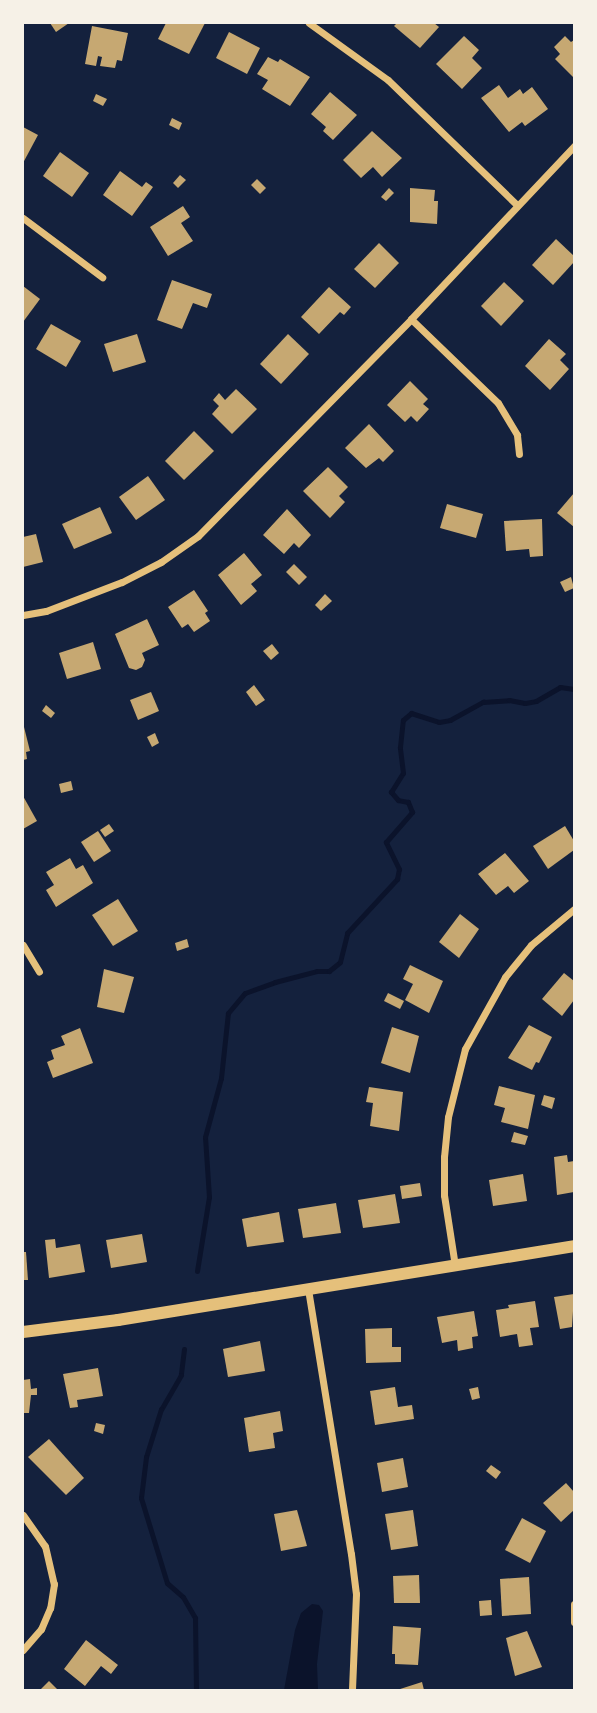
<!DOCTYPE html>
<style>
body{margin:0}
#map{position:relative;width:597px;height:1713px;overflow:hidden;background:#14213d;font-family:Arial,sans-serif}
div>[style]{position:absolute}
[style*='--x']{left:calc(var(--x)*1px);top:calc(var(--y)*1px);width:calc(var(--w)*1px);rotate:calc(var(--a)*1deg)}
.water>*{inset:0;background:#0b132b}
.stream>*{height:5px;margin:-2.5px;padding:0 2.5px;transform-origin:2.5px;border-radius:2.5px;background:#0b132b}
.building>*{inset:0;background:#c6a872}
.minor>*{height:7px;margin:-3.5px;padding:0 3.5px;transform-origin:3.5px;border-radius:3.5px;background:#e5c07b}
.tertiary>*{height:12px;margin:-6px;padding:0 6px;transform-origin:6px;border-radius:6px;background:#e5c07b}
span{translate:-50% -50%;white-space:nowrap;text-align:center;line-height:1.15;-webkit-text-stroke:5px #f6f1e7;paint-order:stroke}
.frame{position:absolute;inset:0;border:24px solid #f6f1e7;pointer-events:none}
</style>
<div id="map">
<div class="water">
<i style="clip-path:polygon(312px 1604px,319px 1605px,323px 1611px,317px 1664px,318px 1690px,284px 1690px,295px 1630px,301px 1613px)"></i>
</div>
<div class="stream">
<i style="--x:197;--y:1271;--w:75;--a:-80.8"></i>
<i style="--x:209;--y:1197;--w:60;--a:-93.8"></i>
<i style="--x:205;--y:1137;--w:61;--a:-74.8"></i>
<i style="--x:221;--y:1078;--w:65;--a:-83.9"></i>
<i style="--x:228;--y:1013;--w:26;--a:-50"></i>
<i style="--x:245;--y:993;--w:32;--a:-20"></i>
<i style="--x:275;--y:982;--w:43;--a:-14.7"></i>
<i style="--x:317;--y:971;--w:12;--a:0"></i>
<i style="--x:329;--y:971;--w:14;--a:-39"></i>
<i style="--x:340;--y:962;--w:30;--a:-76"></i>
<i style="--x:347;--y:933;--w:74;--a:-47.2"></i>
<i style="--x:397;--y:879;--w:10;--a:-79"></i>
<i style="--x:399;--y:869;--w:30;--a:-116"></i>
<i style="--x:386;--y:842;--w:40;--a:-49"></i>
<i style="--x:412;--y:812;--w:11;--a:-112"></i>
<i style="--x:408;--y:802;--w:10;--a:-169"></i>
<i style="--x:398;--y:800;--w:11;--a:-131"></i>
<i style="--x:391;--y:792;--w:22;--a:-58"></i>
<i style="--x:403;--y:773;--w:26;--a:-97"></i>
<i style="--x:400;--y:747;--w:27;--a:-84"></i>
<i style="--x:403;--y:720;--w:11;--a:-41"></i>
<i style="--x:411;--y:713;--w:29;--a:18"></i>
<i style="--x:439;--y:722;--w:11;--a:-10"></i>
<i style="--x:450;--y:720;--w:38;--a:-29"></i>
<i style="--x:483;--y:702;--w:26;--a:-4"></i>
<i style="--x:509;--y:700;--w:16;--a:11"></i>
<i style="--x:525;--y:703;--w:11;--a:-10"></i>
<i style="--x:536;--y:701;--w:28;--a:-30"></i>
<i style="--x:560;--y:687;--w:14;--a:8"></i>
<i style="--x:184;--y:1349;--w:26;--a:97"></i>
<i style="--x:181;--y:1375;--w:39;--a:120"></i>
<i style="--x:161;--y:1409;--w:50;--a:107.4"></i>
<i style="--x:146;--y:1457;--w:41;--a:97"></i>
<i style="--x:141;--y:1498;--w:89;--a:73"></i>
<i style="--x:167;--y:1583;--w:21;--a:41"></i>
<i style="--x:183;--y:1597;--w:24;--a:60"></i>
<i style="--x:195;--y:1618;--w:72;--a:89.2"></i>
</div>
<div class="building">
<i style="clip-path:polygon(50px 23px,69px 23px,56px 32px)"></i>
<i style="clip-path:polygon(166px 23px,205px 23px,189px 54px,158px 39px)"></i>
<i style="clip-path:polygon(397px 23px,434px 23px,439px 27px,420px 48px,394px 26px)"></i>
<i style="clip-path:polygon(92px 26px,128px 33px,122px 61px,117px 60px,115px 68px,100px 66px,102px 57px,98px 56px,96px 66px,85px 64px)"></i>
<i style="clip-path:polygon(229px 32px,260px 48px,247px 74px,216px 58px)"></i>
<i style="clip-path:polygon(464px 36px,479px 50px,472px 58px,482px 68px,462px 89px,436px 64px)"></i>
<i style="clip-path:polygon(565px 36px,571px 42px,574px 40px,574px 78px,555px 59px,560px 54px,554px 47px)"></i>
<i style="clip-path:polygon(268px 57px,278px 62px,280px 59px,310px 77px,290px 106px,262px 89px,268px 80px,257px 74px)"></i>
<i style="clip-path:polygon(499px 85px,508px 98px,520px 89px,523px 94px,532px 87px,548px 109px,525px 126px,522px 122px,509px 132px,481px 98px)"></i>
<i style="clip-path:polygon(330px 92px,357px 115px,333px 140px,323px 131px,326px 127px,311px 114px)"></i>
<i style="clip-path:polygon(96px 94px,107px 99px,103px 106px,93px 101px)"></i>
<i style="clip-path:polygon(172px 118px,182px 123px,179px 130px,169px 125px)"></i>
<i style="clip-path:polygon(23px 127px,38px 135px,23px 163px)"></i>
<i style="clip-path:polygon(372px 131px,402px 158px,382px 177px,373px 167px,361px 178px,343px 160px)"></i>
<i style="clip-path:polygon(60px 152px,89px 173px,72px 197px,43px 176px)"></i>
<i style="clip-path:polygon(120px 171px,142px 187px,146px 182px,153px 187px,132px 216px,103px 195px)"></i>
<i style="clip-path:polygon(180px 175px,186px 180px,178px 188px,173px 183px)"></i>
<i style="clip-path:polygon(257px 179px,266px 188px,260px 194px,251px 185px)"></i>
<i style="clip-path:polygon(389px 188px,394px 193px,386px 201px,381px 197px)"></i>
<i style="clip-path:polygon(410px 188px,435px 190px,434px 201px,438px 201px,437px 224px,410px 222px)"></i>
<i style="clip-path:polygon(183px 206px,190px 217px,181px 223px,193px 241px,168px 256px,150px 227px)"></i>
<i style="clip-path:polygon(556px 239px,574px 256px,574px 262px,553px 285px,532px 265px)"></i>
<i style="clip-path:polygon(379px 243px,399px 263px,375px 288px,354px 269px)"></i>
<i style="clip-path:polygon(172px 280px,212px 294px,207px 308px,193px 303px,182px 329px,157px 320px)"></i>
<i style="clip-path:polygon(504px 282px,524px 301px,501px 326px,481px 306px)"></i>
<i style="clip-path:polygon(23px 286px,40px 299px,23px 322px)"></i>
<i style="clip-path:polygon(329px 287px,351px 307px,344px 315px,340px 312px,319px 334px,301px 317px)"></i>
<i style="clip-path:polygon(51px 324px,81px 341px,66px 367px,36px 349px)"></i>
<i style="clip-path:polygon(137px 334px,146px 362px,113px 372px,104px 344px)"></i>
<i style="clip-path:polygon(288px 334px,309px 354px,281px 384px,260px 364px)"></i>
<i style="clip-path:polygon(549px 339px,566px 354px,560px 360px,569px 369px,550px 390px,525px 366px)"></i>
<i style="clip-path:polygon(410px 381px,428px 399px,423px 404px,429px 409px,417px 422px,411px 416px,405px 422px,387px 405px)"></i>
<i style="clip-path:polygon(236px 389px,257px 409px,232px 434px,212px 414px,219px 406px,213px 400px,219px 393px,225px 400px)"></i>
<i style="clip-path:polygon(369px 424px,394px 451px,383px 462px,379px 458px,366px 468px,345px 448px)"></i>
<i style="clip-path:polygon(194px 431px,214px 451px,184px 480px,165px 461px)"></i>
<i style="clip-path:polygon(328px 467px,348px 487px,339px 496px,345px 502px,330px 518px,303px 491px)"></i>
<i style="clip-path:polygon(148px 476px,165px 500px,136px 520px,119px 497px)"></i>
<i style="clip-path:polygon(574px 493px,574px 527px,557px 513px)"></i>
<i style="clip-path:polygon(447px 504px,483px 514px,476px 538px,440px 528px)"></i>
<i style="clip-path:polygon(100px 507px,112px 533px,74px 549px,62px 524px)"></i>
<i style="clip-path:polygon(287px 509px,311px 535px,299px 548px,294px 543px,284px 554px,263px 535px)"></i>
<i style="clip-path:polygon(542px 519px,543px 556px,530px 557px,529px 549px,506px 551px,504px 521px)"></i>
<i style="clip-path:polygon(36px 534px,43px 562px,23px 567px,23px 537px)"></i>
<i style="clip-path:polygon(244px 553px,262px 575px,251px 584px,257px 591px,241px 605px,218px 575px)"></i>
<i style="clip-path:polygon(294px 564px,307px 577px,299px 585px,286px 572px)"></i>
<i style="clip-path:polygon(571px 577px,574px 588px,565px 592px,560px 582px)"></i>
<i style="clip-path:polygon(194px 590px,208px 611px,205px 613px,210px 621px,194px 632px,188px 624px,182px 628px,168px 607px)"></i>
<i style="clip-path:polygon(325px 594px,332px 601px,321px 611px,315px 605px)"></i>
<i style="clip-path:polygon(147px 619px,159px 645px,142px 653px,145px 660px,142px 667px,136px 670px,129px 668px,115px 634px)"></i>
<i style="clip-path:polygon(93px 642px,101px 669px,67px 679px,59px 653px)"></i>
<i style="clip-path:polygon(272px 644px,279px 653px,271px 660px,263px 651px)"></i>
<i style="clip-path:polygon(254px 685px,265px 700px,256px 706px,246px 692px)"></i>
<i style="clip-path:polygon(151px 692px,159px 711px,138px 720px,130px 700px)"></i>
<i style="clip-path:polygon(46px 705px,55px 713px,51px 718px,42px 711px)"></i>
<i style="clip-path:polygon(24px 727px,30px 751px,26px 752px,27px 759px,23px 760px)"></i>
<i style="clip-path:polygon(155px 733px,159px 743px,152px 747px,147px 737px)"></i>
<i style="clip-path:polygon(71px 781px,73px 790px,61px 793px,59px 784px)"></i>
<i style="clip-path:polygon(23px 796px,37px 821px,23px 829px)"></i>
<i style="clip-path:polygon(109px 824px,114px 831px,105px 837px,100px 830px)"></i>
<i style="clip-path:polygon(565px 826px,574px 841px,574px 850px,548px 869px,533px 846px)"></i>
<i style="clip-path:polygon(98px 831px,111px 851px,94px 862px,81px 842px)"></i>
<i style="clip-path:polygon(505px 853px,529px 881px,514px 893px,508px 886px,496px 895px,478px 874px)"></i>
<i style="clip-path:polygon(70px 858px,76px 869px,83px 865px,93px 883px,56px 907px,46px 890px,54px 885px,46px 872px)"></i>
<i style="clip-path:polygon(118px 899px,138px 931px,113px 946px,92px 915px)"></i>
<i style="clip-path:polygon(460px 914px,479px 929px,459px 958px,439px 942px)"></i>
<i style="clip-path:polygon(187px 939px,189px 947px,177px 951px,175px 943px)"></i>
<i style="clip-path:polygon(410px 965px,443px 981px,429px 1013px,405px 1000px,413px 984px,403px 979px)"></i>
<i style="clip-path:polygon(104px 969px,134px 977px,124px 1013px,97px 1007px)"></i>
<i style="clip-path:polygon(564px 973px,574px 981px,574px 1000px,562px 1016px,542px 999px)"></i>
<i style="clip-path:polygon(388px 993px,404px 1001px,400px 1009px,384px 1001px)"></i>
<i style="clip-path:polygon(529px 1025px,552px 1037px,539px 1063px,536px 1062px,532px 1070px,508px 1058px)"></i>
<i style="clip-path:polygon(392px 1027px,419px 1036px,410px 1073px,381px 1063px)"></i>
<i style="clip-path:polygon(80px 1028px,93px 1063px,53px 1078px,47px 1062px,54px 1059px,51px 1050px,65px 1045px,61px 1036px)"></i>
<i style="clip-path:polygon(499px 1086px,535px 1095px,528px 1129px,501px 1122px,505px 1108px,494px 1105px)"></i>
<i style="clip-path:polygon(369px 1087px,403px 1092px,399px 1131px,370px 1126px,373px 1103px,366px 1102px)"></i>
<i style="clip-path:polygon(544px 1095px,555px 1098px,552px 1109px,541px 1105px)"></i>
<i style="clip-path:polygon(514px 1132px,528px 1136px,525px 1145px,511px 1142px)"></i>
<i style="clip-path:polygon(567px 1155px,568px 1162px,574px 1161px,574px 1192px,557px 1195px,554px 1157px)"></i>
<i style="clip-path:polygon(523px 1174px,527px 1201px,493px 1206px,489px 1180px)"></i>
<i style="clip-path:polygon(420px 1183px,422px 1196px,402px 1199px,400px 1186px)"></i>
<i style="clip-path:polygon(395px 1194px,400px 1223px,363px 1228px,358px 1200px)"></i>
<i style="clip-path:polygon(336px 1203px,341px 1233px,303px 1238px,298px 1209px)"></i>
<i style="clip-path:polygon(279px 1212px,284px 1242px,247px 1247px,242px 1219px)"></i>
<i style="clip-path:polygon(142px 1234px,147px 1262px,111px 1268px,106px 1240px)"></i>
<i style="clip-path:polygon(55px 1239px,56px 1248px,80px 1244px,85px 1272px,49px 1278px,45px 1240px)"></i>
<i style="clip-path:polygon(23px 1252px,26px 1252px,28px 1280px,23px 1280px)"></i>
<i style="clip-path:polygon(574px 1294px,572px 1327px,560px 1329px,554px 1297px)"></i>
<i style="clip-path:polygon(535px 1301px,539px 1327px,530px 1328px,533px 1345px,519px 1347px,517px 1334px,500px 1337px,496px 1310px,509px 1308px,508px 1305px)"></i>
<i style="clip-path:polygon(474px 1311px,478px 1336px,472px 1337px,473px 1348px,458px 1351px,457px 1340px,442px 1343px,437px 1317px)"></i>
<i style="clip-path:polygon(392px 1328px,392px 1347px,401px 1347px,401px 1362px,366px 1363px,365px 1329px)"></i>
<i style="clip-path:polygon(260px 1341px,265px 1371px,228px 1377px,223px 1349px)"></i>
<i style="clip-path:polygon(98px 1368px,103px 1396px,77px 1400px,78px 1407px,70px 1408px,63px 1374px)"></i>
<i style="clip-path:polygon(30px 1379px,31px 1389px,37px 1388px,37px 1395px,31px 1395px,29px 1413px,23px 1413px,23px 1380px)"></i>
<i style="clip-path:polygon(395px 1387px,398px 1407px,412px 1405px,414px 1419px,375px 1425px,370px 1391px)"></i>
<i style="clip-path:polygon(478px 1387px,480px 1398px,472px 1400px,469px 1389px)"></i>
<i style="clip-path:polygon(280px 1411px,283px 1431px,273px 1433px,275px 1448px,249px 1452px,244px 1418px)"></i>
<i style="clip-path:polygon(96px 1423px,105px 1425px,103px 1434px,94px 1431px)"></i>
<i style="clip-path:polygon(49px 1439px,84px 1478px,66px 1495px,28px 1457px)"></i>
<i style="clip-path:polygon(403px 1458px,408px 1487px,382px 1492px,377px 1463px)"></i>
<i style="clip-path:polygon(491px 1465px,501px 1472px,496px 1479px,486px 1471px)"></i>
<i style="clip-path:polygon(566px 1483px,574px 1492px,574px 1510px,561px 1522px,543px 1503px)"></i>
<i style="clip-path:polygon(297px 1510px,307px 1546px,281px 1551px,274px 1514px)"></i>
<i style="clip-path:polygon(413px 1510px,418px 1546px,391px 1550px,385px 1514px)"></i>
<i style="clip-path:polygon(522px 1518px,546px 1531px,530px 1563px,505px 1550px)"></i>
<i style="clip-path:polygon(419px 1575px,420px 1603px,394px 1603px,393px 1576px)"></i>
<i style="clip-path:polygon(529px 1577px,531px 1614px,502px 1616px,500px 1579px)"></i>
<i style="clip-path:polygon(491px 1600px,492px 1615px,480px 1616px,479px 1601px)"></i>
<i style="clip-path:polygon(393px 1626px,421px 1628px,418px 1665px,395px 1664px,395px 1654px,392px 1654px)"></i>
<i style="clip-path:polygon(527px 1631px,542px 1667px,515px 1676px,506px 1638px)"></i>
<i style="clip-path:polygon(86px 1640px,118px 1665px,111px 1674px,101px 1666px,85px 1686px,64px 1669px)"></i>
<i style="clip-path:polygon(49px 1681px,58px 1690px,40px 1690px)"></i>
<i style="clip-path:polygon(422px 1682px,424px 1690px,397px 1690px)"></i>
</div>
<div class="minor">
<i style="--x:309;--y:23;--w:97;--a:35.8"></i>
<i style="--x:388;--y:80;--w:180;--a:44.1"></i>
<i style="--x:23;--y:218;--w:99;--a:36.8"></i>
<i style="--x:411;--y:319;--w:121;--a:44"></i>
<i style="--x:498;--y:403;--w:37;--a:59"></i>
<i style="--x:517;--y:435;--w:19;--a:84"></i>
<i style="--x:23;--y:615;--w:23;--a:-10"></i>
<i style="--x:46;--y:611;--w:81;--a:-20.9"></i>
<i style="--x:122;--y:582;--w:44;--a:-27.1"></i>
<i style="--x:161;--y:562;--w:45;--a:-35.1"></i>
<i style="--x:198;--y:536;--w:304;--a:-45.5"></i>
<i style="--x:411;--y:319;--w:238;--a:-46.7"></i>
<i style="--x:23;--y:945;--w:31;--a:59"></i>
<i style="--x:455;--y:1266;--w:72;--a:-98.8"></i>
<i style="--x:444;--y:1195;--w:38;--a:-90"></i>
<i style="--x:444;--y:1157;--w:40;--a:-84.3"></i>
<i style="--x:448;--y:1117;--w:70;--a:-76"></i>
<i style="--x:465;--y:1049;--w:82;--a:-60.9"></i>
<i style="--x:505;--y:977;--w:41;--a:-50.9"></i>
<i style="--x:531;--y:945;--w:56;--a:-39.9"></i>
<i style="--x:308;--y:1289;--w:268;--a:80.8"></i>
<i style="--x:351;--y:1554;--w:40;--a:82.9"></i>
<i style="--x:356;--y:1594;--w:96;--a:92.4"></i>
<i style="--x:23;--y:1515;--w:38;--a:55"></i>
<i style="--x:45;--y:1546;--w:39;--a:77"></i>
<i style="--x:54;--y:1584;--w:24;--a:99"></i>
<i style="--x:50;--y:1608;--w:23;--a:113"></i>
<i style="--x:41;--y:1629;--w:28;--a:131"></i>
<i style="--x:574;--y:1604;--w:18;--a:90"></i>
</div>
<div class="tertiary">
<i style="--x:23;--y:1332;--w:96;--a:-7.2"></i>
<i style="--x:118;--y:1320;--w:462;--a:-9.2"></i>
</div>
<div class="frame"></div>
</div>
